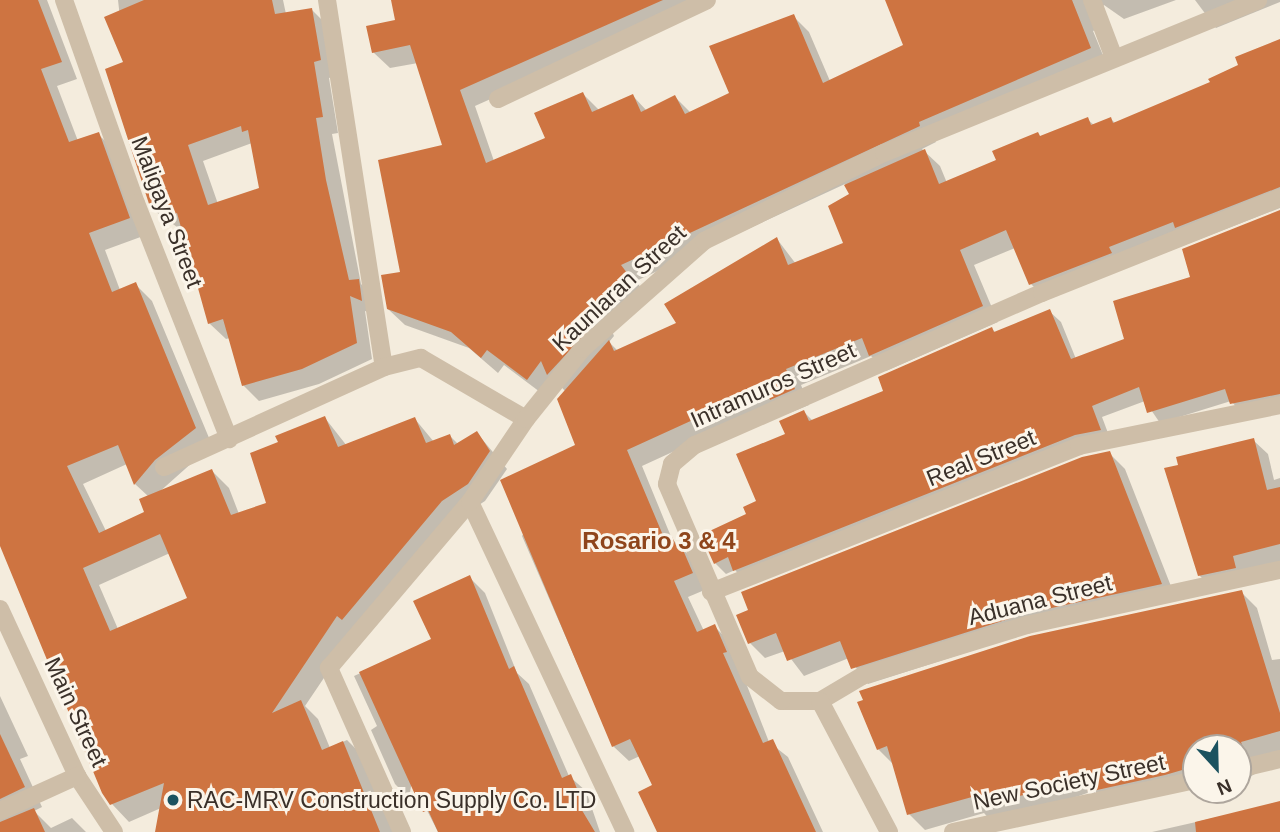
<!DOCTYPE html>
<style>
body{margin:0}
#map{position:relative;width:1280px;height:832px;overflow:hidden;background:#f4ecdd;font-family:Helvetica,sans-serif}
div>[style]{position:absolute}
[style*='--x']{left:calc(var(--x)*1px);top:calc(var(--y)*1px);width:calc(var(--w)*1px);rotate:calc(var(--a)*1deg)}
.shadow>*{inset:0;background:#0003}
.building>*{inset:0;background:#ce7441}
.minor>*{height:18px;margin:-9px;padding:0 9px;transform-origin:9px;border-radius:9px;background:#cebea8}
.dots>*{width:19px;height:19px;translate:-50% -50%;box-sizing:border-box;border:4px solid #fbf5ea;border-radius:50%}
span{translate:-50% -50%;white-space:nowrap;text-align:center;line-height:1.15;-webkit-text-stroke:6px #fbf5ea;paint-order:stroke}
.street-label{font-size:23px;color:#3a3029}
.poi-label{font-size:23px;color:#3a3029}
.left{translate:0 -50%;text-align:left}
.neighbourhood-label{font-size:24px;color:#8f451b;font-weight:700}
.north{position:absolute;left:1182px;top:734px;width:70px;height:70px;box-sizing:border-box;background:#fbf5ea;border:2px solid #aea69d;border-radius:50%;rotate:158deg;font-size:19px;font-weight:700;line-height:28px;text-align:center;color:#3a3029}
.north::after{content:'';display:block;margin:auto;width:24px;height:32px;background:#1b525f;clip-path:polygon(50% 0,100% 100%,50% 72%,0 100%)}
</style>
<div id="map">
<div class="shadow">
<i style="clip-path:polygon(evenodd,0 0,47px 0,77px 79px,57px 86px,78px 141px,98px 134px,115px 151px,146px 235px,105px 250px,120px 290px,135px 284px,152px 301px,212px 445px,157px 494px,212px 471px,229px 488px,239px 514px,268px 504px,280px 443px,325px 418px,347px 446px,415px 419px,434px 442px,450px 436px,458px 444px,477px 433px,507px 469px,485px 501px,459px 518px,355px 632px,305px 706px,318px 719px,330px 748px,347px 740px,364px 757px,398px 832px,159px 832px,161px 808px,129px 822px,112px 804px,0 544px,0 0,127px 464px,135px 484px,149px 497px,146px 513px,106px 531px,83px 484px,127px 464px,0 0,170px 553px,189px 599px,118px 629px,99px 585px,170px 553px)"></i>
<i style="clip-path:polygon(evenodd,118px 0,283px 0,286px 14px,311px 9px,328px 26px,336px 76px,329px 78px,338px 133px,332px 134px,361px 284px,374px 297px,377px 315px,365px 311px,372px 359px,319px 384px,259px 401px,243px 385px,230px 338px,226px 339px,209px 323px,184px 232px,152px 209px,125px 63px,118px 0,252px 143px,261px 189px,218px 204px,203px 161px,252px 143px)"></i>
<i style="clip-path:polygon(evenodd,393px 0,712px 0,475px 106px,494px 161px,547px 139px,583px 94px,600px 111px,633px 96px,647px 111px,675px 97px,691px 113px,731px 94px,793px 16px,809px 32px,830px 81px,905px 45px,887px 0,1176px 0,1124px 19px,1104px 5px,1096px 16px,1100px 28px,1093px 31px,1107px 65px,934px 138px,936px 142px,922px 149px,940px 166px,947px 183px,1087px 119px,1094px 125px,1111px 119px,1116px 124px,1212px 83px,1280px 42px,1280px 208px,1046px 299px,1031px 284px,1015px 248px,974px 265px,998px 322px,886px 371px,871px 356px,801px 385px,809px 405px,787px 414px,777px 404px,642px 466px,672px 539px,695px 561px,707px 589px,688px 597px,704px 631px,715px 627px,730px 642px,769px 742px,788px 757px,823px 832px,657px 832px,654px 786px,640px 756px,629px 761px,613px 746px,522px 536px,577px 446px,565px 391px,555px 380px,544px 395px,504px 365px,498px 373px,469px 348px,405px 325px,388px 309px,444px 146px,418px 63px,390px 68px,373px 52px,397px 21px,393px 0,845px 184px,851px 195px,845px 244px,796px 264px,777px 239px,678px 324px,618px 351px,609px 342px,614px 336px,610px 326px,649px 299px,636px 281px,845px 184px)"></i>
<i style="clip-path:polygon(1195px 0,1280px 0,1280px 2px,1216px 28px)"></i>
<i style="clip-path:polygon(1280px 212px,1280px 406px,1243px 414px,1231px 401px,1160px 423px,1145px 401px,1102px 417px,1111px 441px,746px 582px,735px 570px,726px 574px,715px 563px,758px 502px,787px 435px,804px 412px,813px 421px,885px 392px,992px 329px,996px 333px,1049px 311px,1061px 322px,1076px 359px,1127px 340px,1193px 278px)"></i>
<i style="clip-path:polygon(1253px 440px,1268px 454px,1274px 480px,1280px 478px,1280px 562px,1214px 590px,1199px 575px)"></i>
<i style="clip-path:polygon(1109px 453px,1125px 469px,1176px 599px,1040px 629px,868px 684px,849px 658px,804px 676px,785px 651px,765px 658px,750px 643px)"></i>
<i style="clip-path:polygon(469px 577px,485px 593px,517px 673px,529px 684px,569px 776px,586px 791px,600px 832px,438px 832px,412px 781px,409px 798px,395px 784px,371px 730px,377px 726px,354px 676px,433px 640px)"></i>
<i style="clip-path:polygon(1241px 592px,1257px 608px,1272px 660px,1280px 659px,1280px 751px,1260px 771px,1241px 782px,1238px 748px,1196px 748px,1196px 785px,1105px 806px,1090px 792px,1026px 815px,991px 821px,984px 813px,925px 830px,909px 814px,895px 766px,878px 749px,862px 691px,1030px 638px)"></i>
<i style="clip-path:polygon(0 696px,28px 756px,20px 759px,42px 807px,34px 811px,51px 828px,72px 818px,86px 832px,0 832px)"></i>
<i style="clip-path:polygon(1280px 803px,1280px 832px,1152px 832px)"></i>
</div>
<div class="building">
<i style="clip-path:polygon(evenodd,0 0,38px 0,62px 62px,41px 69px,69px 142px,99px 132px,130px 218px,89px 233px,112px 292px,136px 282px,196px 428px,155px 460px,134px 485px,118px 445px,67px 466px,99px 533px,144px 512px,139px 499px,212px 469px,231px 515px,266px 503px,250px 453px,278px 442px,275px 436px,325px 416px,338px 447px,415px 417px,426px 443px,450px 434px,454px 445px,477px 431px,490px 451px,468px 484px,442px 501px,342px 620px,337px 616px,272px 713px,301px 700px,322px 750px,343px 741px,380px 832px,155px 832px,164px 783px,110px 805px,102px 793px,0 546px,0 0,160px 534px,187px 598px,110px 631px,83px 568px,160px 534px)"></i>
<i style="clip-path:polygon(evenodd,144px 0,272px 0,275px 14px,312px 8px,321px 60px,314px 62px,323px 117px,316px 118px,326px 180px,349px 280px,359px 279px,362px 301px,350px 296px,357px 343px,302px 369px,242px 386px,223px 319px,208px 324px,177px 213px,164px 218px,160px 206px,151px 210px,105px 69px,123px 62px,104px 17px,144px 0,241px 126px,242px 132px,248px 130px,259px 188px,208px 205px,188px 145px,241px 126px)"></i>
<i style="clip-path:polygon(391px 0,663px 0,460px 90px,486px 163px,545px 138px,534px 113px,583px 92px,592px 112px,633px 94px,641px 112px,675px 95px,685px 114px,729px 93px,709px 46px,794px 14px,823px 83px,903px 45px,885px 0,1072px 0,1091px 48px,919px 122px,920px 126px,621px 265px,634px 282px,595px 309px,599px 319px,547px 375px,541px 361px,527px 380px,487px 350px,481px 358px,451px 332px,387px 309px,381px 275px,400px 272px,378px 160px,442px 145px,410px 45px,372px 53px,366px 26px,395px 20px)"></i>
<i style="clip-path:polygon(1280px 39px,1280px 187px,1175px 228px,1173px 222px,1109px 247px,1112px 253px,1029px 285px,1006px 230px,960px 250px,983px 306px,869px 356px,862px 338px,786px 369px,795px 389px,770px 400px,765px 387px,627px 450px,665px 540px,672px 537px,676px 545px,680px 543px,693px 573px,674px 581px,697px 632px,715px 624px,727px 652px,723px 653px,763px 743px,773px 739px,816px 832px,657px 832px,638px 792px,652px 785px,630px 739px,612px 747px,500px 480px,575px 445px,557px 399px,609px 340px,614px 351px,676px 323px,664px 304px,777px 237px,788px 265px,843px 243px,828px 206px,849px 194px,844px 185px,925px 149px,939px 184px,996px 160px,992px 151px,1038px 132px,1040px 136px,1088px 117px,1091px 125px,1111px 117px,1113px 123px,1210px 82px,1208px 79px,1238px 65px,1235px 57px)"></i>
<i style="clip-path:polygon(1280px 210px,1280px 394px,1230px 404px,1225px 389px,1147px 413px,1139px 387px,1092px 406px,1101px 430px,1075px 435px,733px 571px,728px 557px,714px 564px,701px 535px,746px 514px,743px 507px,756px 501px,736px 454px,785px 434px,779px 421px,804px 410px,809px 421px,883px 391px,878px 377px,992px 327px,994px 332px,1050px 309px,1071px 359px,1124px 339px,1113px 301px,1190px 277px,1182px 249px)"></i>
<i style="clip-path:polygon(1254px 438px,1267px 490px,1280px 487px,1280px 544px,1233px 556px,1236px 568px,1198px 576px,1164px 468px,1178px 465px,1176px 457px)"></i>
<i style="clip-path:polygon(1110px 451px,1162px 584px,1024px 614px,851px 669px,840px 641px,787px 661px,776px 633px,748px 644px,736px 615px,748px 610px,741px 592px,1082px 457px)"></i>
<i style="clip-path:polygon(470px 575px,509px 669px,514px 666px,562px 778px,571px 774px,584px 806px,580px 807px,595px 832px,438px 832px,428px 810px,423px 812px,359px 672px,431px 639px,413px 601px)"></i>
<i style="clip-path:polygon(1242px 590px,1280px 713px,1280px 731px,1241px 742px,1245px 753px,1238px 755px,1238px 748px,1196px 748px,1196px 766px,1165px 775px,1088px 792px,1084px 773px,1028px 794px,974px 806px,972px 797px,907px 815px,887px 746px,877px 750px,857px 702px,863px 700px,859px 691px,1030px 636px)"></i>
<i style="clip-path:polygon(0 734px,25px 787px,0 799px)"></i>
<i style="clip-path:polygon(1280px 801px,1280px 832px,1196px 832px,1195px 822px)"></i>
<i style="clip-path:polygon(34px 808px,45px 832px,0 832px,0 822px)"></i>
</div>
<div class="minor">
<i style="--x:64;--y:0;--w:215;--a:70.5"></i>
<i style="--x:136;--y:203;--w:254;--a:68.5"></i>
<i style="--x:327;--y:0;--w:371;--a:81.2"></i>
<i style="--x:1092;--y:0;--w:62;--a:69.2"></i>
<i style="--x:498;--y:99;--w:231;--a:-25.3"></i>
<i style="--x:164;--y:467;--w:242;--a:-24.4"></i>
<i style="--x:384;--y:367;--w:38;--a:-14"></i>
<i style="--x:421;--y:358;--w:121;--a:30.2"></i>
<i style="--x:470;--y:502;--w:365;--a:64.8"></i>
<i style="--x:711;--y:592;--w:396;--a:-21.6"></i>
<i style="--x:1079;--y:446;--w:205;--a:-11.5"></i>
<i style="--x:0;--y:609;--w:184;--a:65.2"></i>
<i style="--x:77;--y:776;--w:67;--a:56.5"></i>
<i style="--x:820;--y:701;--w:39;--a:180"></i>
<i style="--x:781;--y:701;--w:39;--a:-142"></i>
<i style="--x:750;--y:677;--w:210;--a:-113.3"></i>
<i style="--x:667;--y:484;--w:21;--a:-76"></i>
<i style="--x:672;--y:464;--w:30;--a:-40"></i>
<i style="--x:695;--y:445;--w:379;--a:-23.7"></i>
<i style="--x:1042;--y:293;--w:256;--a:-21.8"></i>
<i style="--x:820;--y:701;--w:49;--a:-30.8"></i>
<i style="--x:862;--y:676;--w:173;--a:-17.2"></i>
<i style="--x:1027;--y:625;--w:259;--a:-12.3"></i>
<i style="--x:820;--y:701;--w:148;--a:62.2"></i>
<i style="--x:1238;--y:769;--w:43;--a:-13.4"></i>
<i style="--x:0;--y:811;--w:85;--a:-24.4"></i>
<i style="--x:402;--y:832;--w:180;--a:-114"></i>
<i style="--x:329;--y:668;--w:218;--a:-49.7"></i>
<i style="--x:470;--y:502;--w:100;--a:-56"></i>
<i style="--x:526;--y:419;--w:90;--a:-51.3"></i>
<i style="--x:582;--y:349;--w:163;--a:-41.5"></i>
<i style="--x:704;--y:241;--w:200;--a:-26.1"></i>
<i style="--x:884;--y:153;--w:404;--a:-22.2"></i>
<i style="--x:953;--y:832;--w:249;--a:-12.1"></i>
</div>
<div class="dots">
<i style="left:173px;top:800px;background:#1b525f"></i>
</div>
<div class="street-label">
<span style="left:167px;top:212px;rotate:69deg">Maligaya Street</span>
<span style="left:619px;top:288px;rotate:-43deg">Kaunlaran Street</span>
<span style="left:773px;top:385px;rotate:-24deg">Intramuros Street</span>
<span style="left:981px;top:458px;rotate:-22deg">Real Street</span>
<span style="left:1040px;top:600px;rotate:-14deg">Aduana Street</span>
<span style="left:76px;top:712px;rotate:65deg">Main Street</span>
<span style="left:1069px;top:782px;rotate:-12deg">New Society Street</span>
</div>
<div class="poi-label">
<span class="left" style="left:187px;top:800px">RAC-MRV Construction Supply Co. LTD</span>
</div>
<div class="neighbourhood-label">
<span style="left:659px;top:541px">Rosario 3 &amp; 4</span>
</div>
<div class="north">N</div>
</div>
